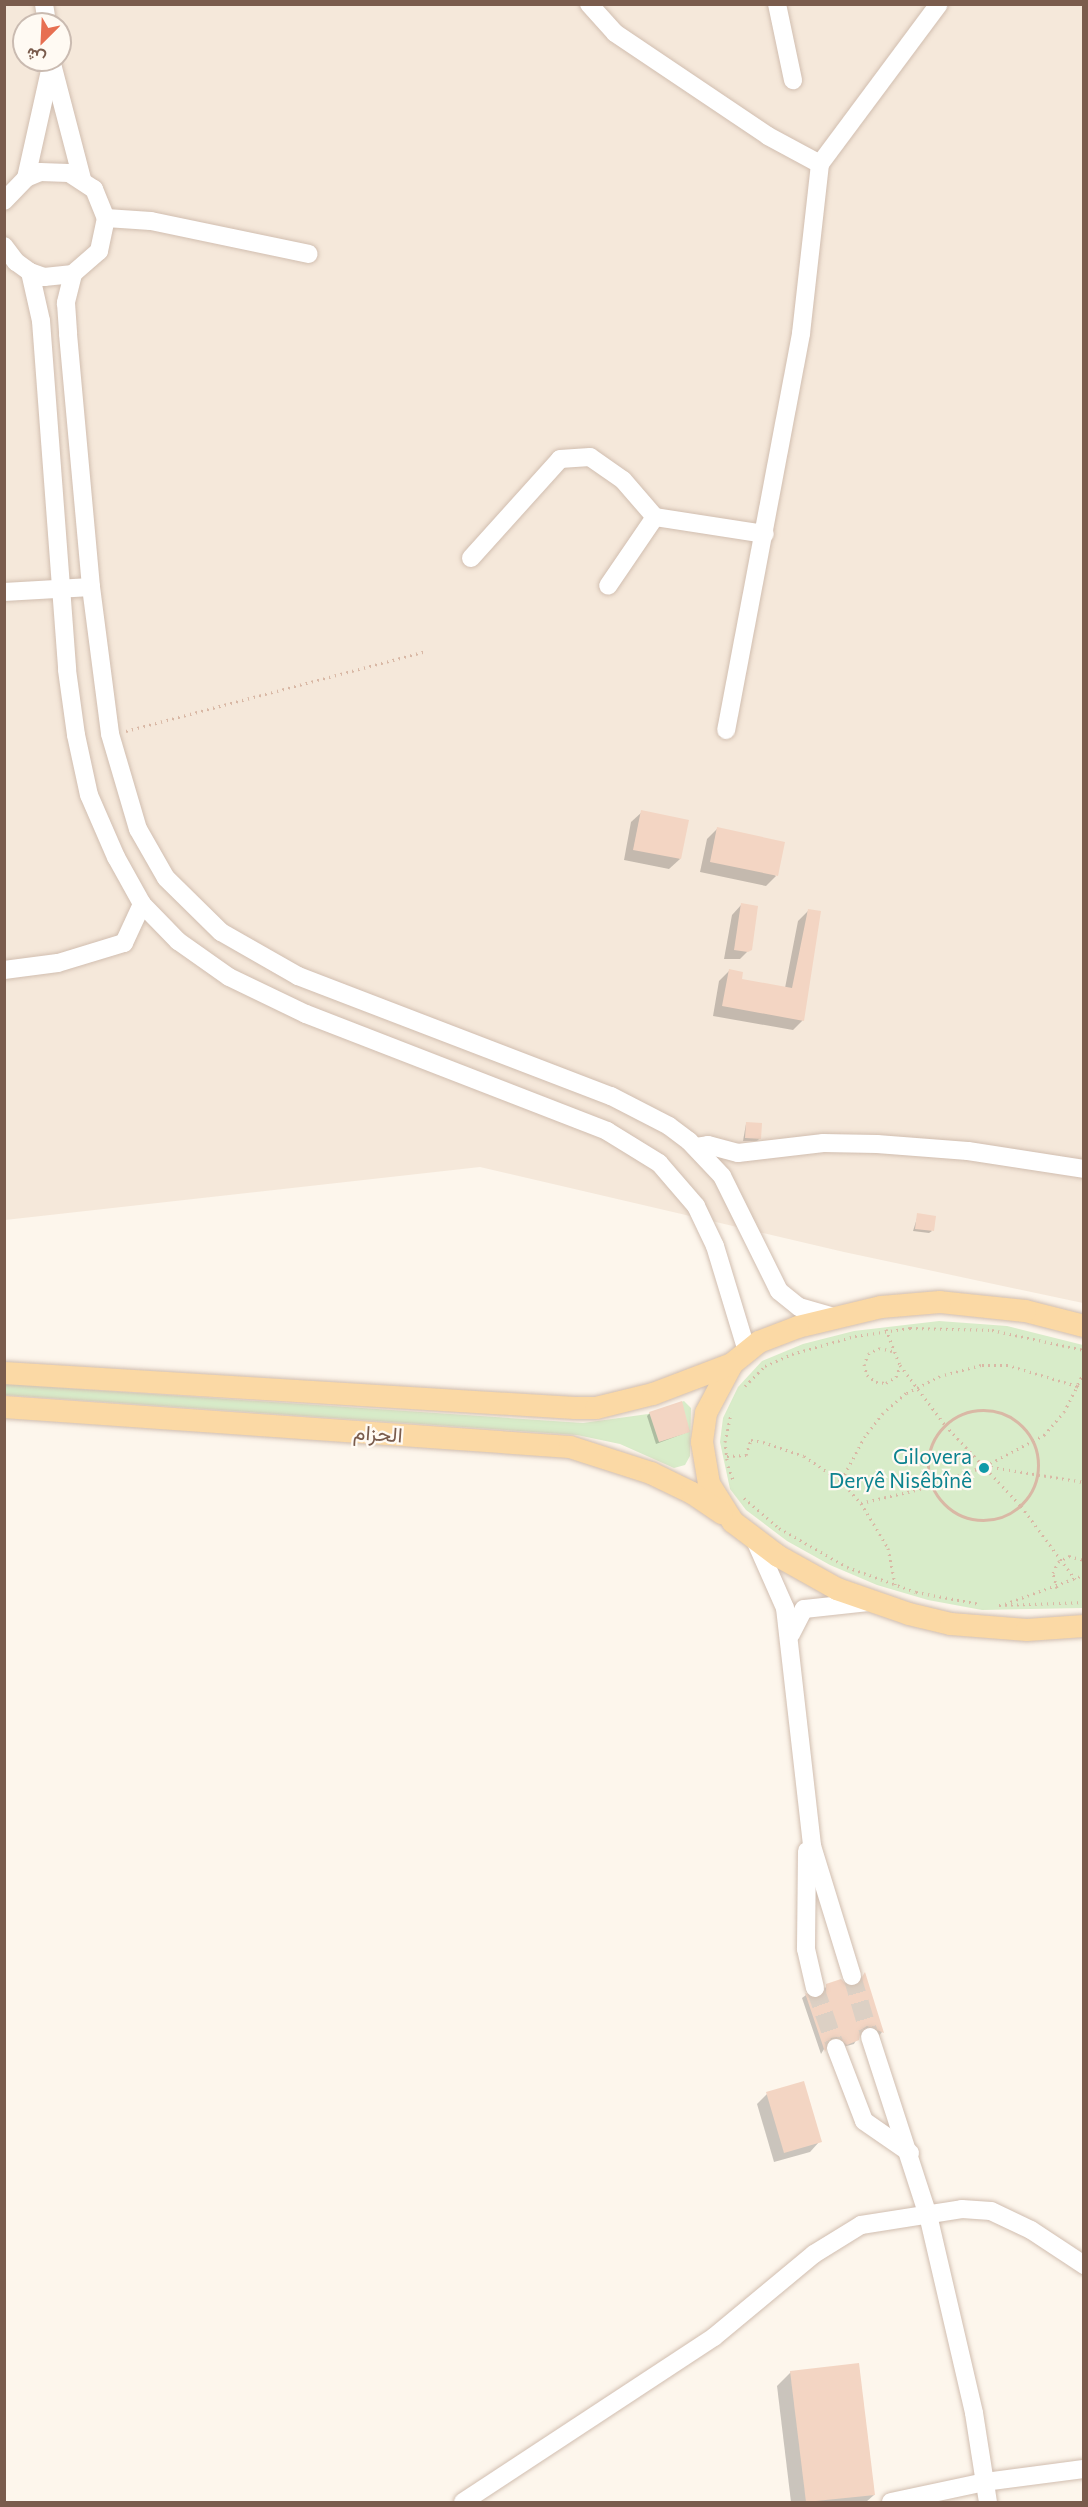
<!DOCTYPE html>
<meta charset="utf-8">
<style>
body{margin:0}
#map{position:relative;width:1088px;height:2507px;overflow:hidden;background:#fdf6ec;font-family:Commissioner,Vazirmatn,sans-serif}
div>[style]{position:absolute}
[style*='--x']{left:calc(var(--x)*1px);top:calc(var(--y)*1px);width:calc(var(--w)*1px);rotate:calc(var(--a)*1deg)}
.residential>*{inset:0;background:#f5e8da}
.green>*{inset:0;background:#d8ecc9}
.shadow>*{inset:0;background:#0003}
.building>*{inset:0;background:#f3d5c3}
.minor-tunnel>*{height:18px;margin-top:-9px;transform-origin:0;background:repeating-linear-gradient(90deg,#dcd0c4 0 18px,transparent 0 27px)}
.path>*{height:3px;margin-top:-1.5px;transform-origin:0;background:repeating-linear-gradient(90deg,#d9b8a5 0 1.5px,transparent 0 6px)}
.path>.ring{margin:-1.5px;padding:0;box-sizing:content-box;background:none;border:3px solid #d9b8a5;border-radius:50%}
.roads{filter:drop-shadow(0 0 2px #d1beb0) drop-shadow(0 0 2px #d1beb0)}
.minor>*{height:18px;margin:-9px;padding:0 9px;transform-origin:9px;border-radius:9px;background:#fff}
.major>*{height:22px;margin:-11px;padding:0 11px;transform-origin:11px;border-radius:11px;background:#fbd9a5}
.dots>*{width:16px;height:16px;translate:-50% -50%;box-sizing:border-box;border:3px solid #fffaf3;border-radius:50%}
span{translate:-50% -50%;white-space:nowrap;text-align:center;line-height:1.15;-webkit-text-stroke:4.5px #fffaf3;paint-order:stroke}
.street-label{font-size:21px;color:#7a5c4d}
.culture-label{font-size:21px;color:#0d838f}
.right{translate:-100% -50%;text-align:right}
.frame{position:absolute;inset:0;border:6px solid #7a5c4d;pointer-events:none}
.north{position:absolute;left:12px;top:12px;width:60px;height:60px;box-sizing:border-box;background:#fffaf3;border:2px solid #cabbb1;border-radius:50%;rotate:204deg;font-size:16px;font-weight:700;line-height:24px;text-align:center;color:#7a5c4d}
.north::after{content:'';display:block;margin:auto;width:21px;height:27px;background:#e76f51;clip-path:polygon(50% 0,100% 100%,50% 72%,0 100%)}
</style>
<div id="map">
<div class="residential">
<i style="clip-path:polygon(evenodd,4px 5px,1083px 5px,1083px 1303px,844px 1252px,480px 1167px,5px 1220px,4px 5px,24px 24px,60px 24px,60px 60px,24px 60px,24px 24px)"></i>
</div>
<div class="green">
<i style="clip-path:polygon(939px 1321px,1007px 1326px,1083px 1345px,1083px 1608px,982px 1610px,928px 1600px,877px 1585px,830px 1565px,787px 1541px,746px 1510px,730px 1489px,720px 1442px,723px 1418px,738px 1387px,762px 1361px,803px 1344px,854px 1331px)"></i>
<i style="clip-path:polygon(4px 1384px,583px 1423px,648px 1414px,684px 1401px,691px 1408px,690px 1456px,685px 1465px,674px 1468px,620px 1444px,577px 1435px,5px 1395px)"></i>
</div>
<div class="shadow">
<i style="clip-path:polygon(642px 812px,680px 859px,669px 869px,624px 860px,631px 822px)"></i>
<i style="clip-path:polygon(717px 829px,776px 876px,766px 886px,700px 872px,707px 839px)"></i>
<i style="clip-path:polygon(742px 904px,750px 949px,740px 959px,724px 959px,732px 915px)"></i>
<i style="clip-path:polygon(808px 911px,803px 1020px,793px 1030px,713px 1016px,719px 981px,729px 971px,740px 980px,785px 988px,798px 921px)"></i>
<i style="clip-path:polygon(746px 1124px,760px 1138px,757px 1141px,743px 1141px)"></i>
<i style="clip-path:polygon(918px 1215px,932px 1231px,929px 1233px,913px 1231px)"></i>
<i style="clip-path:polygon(650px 1413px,688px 1432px,656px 1444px,647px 1416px)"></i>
<i style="clip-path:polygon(864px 1975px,882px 2032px,879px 2036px,862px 2029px,854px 2044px,843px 2047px,829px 2041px,821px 2054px,802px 1998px,806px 1995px,818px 2001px,827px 1985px,855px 1988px)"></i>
<i style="clip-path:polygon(767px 2094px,820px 2141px,810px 2152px,774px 2162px,757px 2104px)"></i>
<i style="clip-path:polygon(791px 2372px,874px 2495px,866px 2502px,791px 2502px,777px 2386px)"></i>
</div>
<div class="building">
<i style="clip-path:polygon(641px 810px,689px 820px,681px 859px,633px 850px)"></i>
<i style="clip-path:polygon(717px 827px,785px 842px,778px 876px,710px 862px)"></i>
<i style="clip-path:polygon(741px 903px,758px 906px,752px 950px,748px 952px,734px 950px)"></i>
<i style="clip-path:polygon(808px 909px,821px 911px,804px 1021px,722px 1006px,729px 969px,743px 972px,742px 979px,792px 988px)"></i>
<i style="clip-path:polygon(746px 1122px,762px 1123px,761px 1139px,745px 1138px)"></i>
<i style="clip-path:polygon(917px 1213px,936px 1216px,934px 1231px,915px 1229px)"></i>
<i style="clip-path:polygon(682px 1401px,690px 1432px,659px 1442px,649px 1412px)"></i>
<i style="clip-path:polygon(865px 1972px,884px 2033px,867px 2026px,861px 2030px,859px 2040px,847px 2045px,838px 2037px,831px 2038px,825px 2052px,805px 1993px,818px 1999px,826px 1992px,826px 1984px,841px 1979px,849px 1987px,856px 1987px)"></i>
<i style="clip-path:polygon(804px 2081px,822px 2142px,784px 2153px,766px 2092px)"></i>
<i style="clip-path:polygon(859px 2363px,875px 2495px,806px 2502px,790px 2371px)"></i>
</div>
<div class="minor-tunnel">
<i style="--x:852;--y:1976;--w:64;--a:73.6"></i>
<i style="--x:815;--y:1988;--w:64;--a:70.7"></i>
</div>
<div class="path">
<i style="--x:126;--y:731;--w:311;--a:-14.9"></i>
<i style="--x:886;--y:1329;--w:39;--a:69"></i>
<i style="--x:900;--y:1365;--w:75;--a:53.1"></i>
<i style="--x:945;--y:1425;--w:111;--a:46.8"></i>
<i style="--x:1021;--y:1506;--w:91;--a:53.5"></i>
<i style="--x:892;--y:1351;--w:12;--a:-166"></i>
<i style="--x:880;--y:1348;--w:12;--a:156"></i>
<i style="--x:869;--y:1353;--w:12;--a:114"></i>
<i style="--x:864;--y:1364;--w:11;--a:75"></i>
<i style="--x:867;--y:1375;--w:11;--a:38"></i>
<i style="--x:876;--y:1382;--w:10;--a:6"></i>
<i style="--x:886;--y:1383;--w:12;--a:-31"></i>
<i style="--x:896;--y:1377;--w:12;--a:-70"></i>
<i style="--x:1084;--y:1372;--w:16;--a:117"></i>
<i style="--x:1077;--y:1386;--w:8;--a:23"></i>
<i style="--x:745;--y:1386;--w:28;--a:-45"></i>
<i style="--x:765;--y:1366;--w:30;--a:-24"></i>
<i style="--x:792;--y:1354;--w:66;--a:-15.9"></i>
<i style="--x:855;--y:1336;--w:56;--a:-8.3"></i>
<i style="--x:910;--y:1328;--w:82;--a:1.4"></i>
<i style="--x:992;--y:1330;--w:94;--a:12.3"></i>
<i class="ring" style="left:928px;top:1410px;width:107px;height:107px"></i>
<i style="--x:727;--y:1456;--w:19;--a:-3"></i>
<i style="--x:746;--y:1455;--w:16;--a:-72"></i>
<i style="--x:751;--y:1440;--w:12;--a:9"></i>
<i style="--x:763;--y:1442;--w:43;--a:18.9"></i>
<i style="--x:804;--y:1456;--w:45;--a:34"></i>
<i style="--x:727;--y:1460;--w:18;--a:-96"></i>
<i style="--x:725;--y:1442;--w:30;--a:-78"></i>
<i style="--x:728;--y:1466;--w:15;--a:70"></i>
<i style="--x:985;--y:1466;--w:67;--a:-27.7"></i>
<i style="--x:1044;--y:1435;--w:30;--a:-49"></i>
<i style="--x:1064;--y:1412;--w:29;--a:-63"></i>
<i style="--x:1077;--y:1386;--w:72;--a:-163.1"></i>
<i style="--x:1008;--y:1365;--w:27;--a:180"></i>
<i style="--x:981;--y:1365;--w:42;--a:165"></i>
<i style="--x:940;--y:1376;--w:38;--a:153"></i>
<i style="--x:906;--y:1393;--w:30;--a:139"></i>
<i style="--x:883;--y:1413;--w:29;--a:128"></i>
<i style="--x:865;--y:1436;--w:51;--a:118.1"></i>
<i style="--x:841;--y:1481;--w:30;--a:48"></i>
<i style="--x:861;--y:1503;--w:65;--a:-13.4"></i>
<i style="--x:924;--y:1488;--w:65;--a:-19.8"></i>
<i style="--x:985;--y:1466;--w:100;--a:9.2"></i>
<i style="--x:744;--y:1498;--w:46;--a:40.6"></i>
<i style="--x:779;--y:1528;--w:78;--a:29.8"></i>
<i style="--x:847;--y:1567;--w:73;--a:19.9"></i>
<i style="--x:916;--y:1592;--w:65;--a:10.6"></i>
<i style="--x:861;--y:1503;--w:52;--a:59"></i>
<i style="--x:888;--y:1548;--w:38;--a:79"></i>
<i style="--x:1057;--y:1588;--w:16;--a:-105"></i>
<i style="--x:1053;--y:1573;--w:12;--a:-66"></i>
<i style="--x:1058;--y:1562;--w:13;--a:-29"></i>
<i style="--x:1069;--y:1556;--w:16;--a:15"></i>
<i style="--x:1005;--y:1604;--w:84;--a:-20.2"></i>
<i style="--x:999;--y:1605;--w:85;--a:-2"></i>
</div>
<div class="roads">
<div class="minor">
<i style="--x:44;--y:4;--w:20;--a:81"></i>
<i style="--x:589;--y:4;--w:39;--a:48"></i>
<i style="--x:615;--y:33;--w:184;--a:33.9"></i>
<i style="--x:768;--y:136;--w:59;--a:28.3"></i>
<i style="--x:820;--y:164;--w:171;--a:96.4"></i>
<i style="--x:801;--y:334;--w:403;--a:100.7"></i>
<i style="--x:777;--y:4;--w:78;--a:78.1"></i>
<i style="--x:51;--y:60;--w:123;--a:75.4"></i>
<i style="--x:820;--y:164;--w:199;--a:-53.4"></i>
<i style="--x:26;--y:178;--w:115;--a:-77.4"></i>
<i style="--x:4;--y:201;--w:32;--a:-46"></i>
<i style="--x:26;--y:178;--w:15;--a:-23"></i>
<i style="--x:40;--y:172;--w:29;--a:2"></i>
<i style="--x:69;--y:173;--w:30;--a:33"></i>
<i style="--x:94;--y:189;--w:31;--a:68"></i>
<i style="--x:106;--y:218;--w:34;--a:102"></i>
<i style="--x:99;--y:251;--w:35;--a:139"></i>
<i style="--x:73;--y:274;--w:29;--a:174"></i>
<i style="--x:44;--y:277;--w:15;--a:-160"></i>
<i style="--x:30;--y:272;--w:17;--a:-144"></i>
<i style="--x:16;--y:262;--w:20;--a:-127"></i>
<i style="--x:106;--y:218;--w:45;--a:3.8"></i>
<i style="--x:151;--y:221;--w:161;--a:11.8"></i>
<i style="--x:30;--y:272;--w:50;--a:77.3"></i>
<i style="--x:41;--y:321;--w:350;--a:85.7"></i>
<i style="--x:67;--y:670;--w:66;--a:82.1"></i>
<i style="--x:76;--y:735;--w:61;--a:77.8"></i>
<i style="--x:89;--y:795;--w:68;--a:66.5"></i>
<i style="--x:116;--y:857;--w:54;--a:61"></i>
<i style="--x:142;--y:904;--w:52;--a:45.8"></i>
<i style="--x:178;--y:941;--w:62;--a:35.2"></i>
<i style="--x:229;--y:977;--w:85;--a:25.7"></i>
<i style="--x:306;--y:1014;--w:323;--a:21.2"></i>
<i style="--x:607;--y:1131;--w:61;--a:31.6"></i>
<i style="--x:659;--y:1163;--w:57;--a:49.3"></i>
<i style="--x:696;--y:1206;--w:44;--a:64.6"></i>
<i style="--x:715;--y:1246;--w:110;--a:73.1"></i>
<i style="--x:73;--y:274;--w:30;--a:104"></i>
<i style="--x:66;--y:303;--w:31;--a:86"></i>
<i style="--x:68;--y:334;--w:254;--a:84.8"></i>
<i style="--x:91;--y:587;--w:148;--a:82.6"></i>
<i style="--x:110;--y:734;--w:99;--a:73.6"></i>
<i style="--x:138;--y:829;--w:56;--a:60.3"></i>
<i style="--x:166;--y:878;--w:77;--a:44.5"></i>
<i style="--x:221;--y:932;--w:89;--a:29.7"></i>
<i style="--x:298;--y:976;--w:335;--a:21"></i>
<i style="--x:611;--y:1096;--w:65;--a:27.3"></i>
<i style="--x:669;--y:1126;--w:25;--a:37"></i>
<i style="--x:689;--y:1141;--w:48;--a:46.7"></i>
<i style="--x:722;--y:1176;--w:128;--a:63.6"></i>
<i style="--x:779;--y:1291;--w:26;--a:39"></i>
<i style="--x:799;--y:1307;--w:37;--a:16"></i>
<i style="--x:655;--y:517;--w:111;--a:8.8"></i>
<i style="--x:471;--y:558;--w:133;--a:-48"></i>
<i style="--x:560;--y:459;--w:30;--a:-4"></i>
<i style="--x:590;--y:457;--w:40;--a:34.9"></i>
<i style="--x:623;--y:480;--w:49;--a:49.1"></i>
<i style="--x:655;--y:517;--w:83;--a:124.3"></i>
<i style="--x:4;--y:592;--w:87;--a:-3.3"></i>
<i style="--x:4;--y:970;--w:54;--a:-7.4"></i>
<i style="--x:58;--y:963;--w:69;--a:-16.9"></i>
<i style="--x:124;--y:943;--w:43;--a:-65.2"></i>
<i style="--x:696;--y:1147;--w:12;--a:-9"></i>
<i style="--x:708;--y:1145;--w:31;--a:15"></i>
<i style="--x:738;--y:1153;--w:86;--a:-6.7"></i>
<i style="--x:823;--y:1143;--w:54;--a:1.1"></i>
<i style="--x:877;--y:1144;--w:91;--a:4.4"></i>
<i style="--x:968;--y:1151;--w:117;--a:8.8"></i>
<i style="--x:755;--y:1540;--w:74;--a:66.2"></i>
<i style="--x:785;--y:1608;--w:240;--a:83.5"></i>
<i style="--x:812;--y:1846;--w:136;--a:72.9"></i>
<i style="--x:791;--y:1634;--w:28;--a:-63"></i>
<i style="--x:804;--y:1609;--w:65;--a:-6.1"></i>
<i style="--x:807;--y:1851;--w:98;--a:90.6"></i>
<i style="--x:806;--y:1949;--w:40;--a:77"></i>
<i style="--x:870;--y:2037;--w:187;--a:72"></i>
<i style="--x:928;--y:2215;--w:203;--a:76.9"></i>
<i style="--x:974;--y:2413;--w:90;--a:81.1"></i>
<i style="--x:836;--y:2048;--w:78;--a:69"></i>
<i style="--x:864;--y:2121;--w:56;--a:34.8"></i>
<i style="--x:463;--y:2502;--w:300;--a:-33.3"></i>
<i style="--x:714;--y:2337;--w:130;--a:-39.7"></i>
<i style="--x:814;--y:2254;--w:55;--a:-31.7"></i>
<i style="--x:861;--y:2225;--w:102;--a:-9"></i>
<i style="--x:962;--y:2209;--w:29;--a:4"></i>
<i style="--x:991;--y:2211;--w:44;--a:25.4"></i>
<i style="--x:1031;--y:2230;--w:64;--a:33.4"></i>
<i style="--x:891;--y:2502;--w:96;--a:-12"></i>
<i style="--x:985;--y:2482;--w:100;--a:-7.5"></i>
</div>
<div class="major">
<i style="--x:1084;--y:1326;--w:61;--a:-165.7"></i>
<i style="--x:1025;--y:1311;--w:85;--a:-174"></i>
<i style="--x:940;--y:1302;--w:59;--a:175.2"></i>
<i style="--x:881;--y:1307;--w:85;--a:166.5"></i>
<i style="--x:798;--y:1327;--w:42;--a:159"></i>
<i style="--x:759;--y:1342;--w:35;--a:141"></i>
<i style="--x:732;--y:1364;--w:55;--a:118"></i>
<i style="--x:706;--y:1413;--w:29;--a:98"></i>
<i style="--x:702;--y:1442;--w:43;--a:80.5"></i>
<i style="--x:709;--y:1484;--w:45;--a:57.7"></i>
<i style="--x:733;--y:1522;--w:56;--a:37.1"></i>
<i style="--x:778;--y:1556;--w:68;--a:29.2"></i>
<i style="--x:837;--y:1589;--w:76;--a:19.1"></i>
<i style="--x:909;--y:1614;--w:43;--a:13.4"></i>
<i style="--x:951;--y:1624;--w:76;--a:4.5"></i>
<i style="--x:1027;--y:1630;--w:57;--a:-4"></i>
<i style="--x:4;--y:1373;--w:572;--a:3.51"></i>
<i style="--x:575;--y:1408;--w:21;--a:0"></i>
<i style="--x:596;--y:1408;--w:59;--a:-13.8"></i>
<i style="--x:653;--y:1394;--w:85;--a:-20.8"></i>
<i style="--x:4;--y:1407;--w:567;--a:4.04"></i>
<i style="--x:570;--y:1447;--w:85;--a:17.8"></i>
<i style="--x:651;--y:1473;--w:46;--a:26"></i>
<i style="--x:692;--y:1493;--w:36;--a:34"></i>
</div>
</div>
<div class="dots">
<i style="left:984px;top:1468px;background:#0f9aa8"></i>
</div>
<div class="street-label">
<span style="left:378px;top:1433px;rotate:4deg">الحزام</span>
</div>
<div class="culture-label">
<span class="right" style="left:972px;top:1468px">Gilovera<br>Deryê Nisêbînê</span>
</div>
<div class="frame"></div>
<div class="north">ش</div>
</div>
